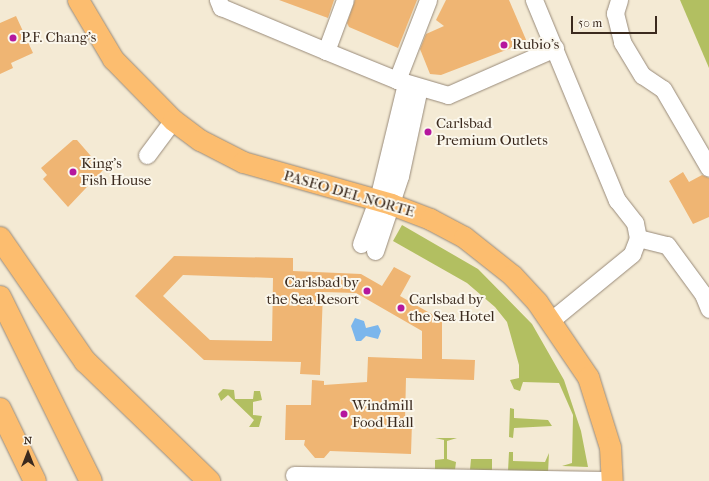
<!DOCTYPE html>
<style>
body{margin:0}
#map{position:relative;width:709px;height:481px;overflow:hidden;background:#f4ead4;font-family:"IM FELL French Canon",serif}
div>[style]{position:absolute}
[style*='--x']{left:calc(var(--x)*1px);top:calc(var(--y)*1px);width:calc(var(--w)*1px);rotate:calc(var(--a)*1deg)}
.green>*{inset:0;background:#b2bf61}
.water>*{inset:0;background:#7bb6ec}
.building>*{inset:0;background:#efb573}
.roads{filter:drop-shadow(0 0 1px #988a79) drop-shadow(0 0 1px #988a79)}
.minor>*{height:17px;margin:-8.5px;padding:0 8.5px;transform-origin:8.5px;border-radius:8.5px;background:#fff}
.major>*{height:21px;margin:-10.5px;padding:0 10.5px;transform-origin:10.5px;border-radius:10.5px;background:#fcbd6f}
.highway>*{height:22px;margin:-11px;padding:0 11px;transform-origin:11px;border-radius:11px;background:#fcbd6f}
.dots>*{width:11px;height:11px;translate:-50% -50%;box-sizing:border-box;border:2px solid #fbf7ec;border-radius:50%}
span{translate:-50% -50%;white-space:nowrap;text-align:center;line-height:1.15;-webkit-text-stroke:4px #fbf7ec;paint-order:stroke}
.poi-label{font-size:15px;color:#3b2a1e}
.left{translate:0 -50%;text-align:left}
.right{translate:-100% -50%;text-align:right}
.street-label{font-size:15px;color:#3b2a1e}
.north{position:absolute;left:8px;top:433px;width:40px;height:40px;-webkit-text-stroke:3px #fbf7ec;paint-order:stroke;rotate:0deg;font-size:11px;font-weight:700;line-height:16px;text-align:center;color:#3b2a1e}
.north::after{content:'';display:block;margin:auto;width:14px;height:18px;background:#3b2a1e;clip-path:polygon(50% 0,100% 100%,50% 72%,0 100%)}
.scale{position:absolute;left:571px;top:16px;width:86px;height:18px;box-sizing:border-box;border:2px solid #3b2a1e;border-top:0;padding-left:5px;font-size:12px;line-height:14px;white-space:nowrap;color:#3b2a1e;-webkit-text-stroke:3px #fbf7ec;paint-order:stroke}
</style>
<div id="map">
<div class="green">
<i style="clip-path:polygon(680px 0,709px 0,709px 68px)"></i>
<i style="clip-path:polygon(402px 225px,478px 269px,532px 324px,564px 380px,581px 431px,588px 467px,562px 466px,572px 463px,573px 415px,559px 383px,523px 382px,520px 391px,514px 389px,510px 380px,519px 378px,519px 365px,507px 322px,495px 307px,467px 283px,393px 241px)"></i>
<i style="clip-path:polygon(223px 389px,234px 390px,235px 399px,253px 399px,254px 391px,260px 391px,262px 400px,253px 402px,253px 415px,262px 416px,259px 427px,249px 427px,254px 420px,228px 395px,221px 401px,218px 394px)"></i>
<i style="clip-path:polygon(510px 408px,514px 409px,514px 418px,548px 420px,552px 426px,514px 428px,513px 438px,509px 437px)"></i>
<i style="clip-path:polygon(435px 438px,457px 438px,447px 441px,447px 459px,456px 462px,455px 470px,435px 469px,435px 460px,444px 459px,444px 440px)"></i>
<i style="clip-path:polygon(509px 452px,513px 452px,513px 461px,545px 462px,549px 453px,548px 473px,508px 471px)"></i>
<i style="clip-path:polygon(471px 459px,492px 459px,492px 470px,470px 470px)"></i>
</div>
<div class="water">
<i style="clip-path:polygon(355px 318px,364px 321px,366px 328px,378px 325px,381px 331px,378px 339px,366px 336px,361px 341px,356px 341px,351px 326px)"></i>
</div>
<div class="building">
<i style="clip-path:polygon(279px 0,334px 0,328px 18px)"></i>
<i style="clip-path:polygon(355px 0,417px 0,398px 48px,349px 27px,347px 23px)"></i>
<i style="clip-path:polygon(446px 0,509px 0,527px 42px,441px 75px,430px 74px,420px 49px,426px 34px,444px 26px,436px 20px)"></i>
<i style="clip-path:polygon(16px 16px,33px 53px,11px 63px,13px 68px,0 74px,0 23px)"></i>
<i style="clip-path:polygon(73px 140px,77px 140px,103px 170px,68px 207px,43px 179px,47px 175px,41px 168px)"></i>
<i style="clip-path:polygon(683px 172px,689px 182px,702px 175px,709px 178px,709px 217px,693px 224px,669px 181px)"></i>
<i style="clip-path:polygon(evenodd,174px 256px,293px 258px,293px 271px,361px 274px,382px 286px,394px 267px,411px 276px,400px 296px,442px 320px,442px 359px,475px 360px,474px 380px,406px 378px,405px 421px,412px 422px,411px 454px,330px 451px,324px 458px,315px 458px,304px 445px,305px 440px,285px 440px,286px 405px,311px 405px,312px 380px,324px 381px,324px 385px,367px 382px,368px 357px,422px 359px,422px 331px,356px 293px,323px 292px,320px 375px,300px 374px,301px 362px,204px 360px,135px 296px,174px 256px,183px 275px,273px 278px,272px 341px,210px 340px,163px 296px,183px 275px)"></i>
</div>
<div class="roads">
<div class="minor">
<i style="--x:218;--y:0;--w:8;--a:67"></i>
<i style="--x:221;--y:7;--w:114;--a:22.7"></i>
<i style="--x:326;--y:51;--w:77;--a:22.2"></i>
<i style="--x:397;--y:80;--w:53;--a:16.4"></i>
<i style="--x:448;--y:95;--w:117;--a:-23.7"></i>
<i style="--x:534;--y:0;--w:217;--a:67.5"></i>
<i style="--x:617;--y:200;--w:29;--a:52"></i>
<i style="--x:635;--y:223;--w:15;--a:79"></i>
<i style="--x:638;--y:238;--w:17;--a:111"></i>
<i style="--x:632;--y:254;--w:106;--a:140.7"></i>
<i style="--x:619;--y:0;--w:14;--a:107"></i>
<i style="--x:615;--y:13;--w:30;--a:76"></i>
<i style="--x:622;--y:42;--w:39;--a:59"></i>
<i style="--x:642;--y:75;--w:25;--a:34"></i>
<i style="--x:663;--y:89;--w:91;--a:59.8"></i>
<i style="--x:326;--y:51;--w:54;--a:-69.6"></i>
<i style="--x:397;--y:80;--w:86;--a:-68.8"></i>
<i style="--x:147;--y:155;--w:44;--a:-53.4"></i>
<i style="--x:638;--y:238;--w:30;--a:14"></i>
<i style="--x:667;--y:245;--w:61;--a:53.7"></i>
<i style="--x:703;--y:294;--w:16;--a:68"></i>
<i style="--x:361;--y:244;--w:52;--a:-69.8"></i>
<i style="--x:379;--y:195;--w:115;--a:-76.4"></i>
<i style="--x:375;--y:251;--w:79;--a:-71.6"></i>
<i style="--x:400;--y:176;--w:91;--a:-77.9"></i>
<i style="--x:294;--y:475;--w:318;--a:0.9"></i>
</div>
<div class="major">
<i style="--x:78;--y:0;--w:69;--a:59.3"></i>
<i style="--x:113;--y:59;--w:86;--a:45.5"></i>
<i style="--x:173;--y:120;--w:34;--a:37"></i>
<i style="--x:200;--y:140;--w:48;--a:27.1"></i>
<i style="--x:243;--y:162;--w:154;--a:15.8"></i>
<i style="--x:391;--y:204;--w:42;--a:21"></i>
<i style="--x:430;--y:219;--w:38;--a:28"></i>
<i style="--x:464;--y:237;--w:61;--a:38.4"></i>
<i style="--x:512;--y:275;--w:37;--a:47"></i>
<i style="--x:537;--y:302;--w:91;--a:55.8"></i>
<i style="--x:588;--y:377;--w:73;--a:72.6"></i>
<i style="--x:610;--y:447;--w:34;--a:87"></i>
</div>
<div class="highway">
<i style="--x:0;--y:238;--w:150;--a:55.4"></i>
<i style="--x:85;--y:361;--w:173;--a:44.1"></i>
<i style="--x:0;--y:297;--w:205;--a:63.7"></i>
<i style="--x:0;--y:409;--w:80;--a:64.1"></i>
</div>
</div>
<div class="dots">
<i style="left:13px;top:38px;background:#b5179e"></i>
<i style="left:504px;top:45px;background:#b5179e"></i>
<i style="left:428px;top:132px;background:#b5179e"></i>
<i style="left:73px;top:172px;background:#b5179e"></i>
<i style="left:367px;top:291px;background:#b5179e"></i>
<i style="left:401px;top:308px;background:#b5179e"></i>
<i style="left:344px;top:414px;background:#b5179e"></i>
</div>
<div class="poi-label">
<span class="left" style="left:21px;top:38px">P.F. Chang's</span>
<span class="left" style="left:512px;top:45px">Rubio's</span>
<span class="left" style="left:436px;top:132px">Carlsbad<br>Premium Outlets</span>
<span class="left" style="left:81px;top:172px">King's<br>Fish House</span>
<span class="right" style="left:359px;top:291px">Carlsbad by<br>the Sea Resort</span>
<span class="left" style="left:409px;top:308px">Carlsbad by<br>the Sea Hotel</span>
<span class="left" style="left:352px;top:414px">Windmill<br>Food Hall</span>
</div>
<div class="street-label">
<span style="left:349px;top:194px;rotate:16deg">PASEO DEL NORTE</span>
</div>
<div class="north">N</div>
<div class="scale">50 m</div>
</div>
